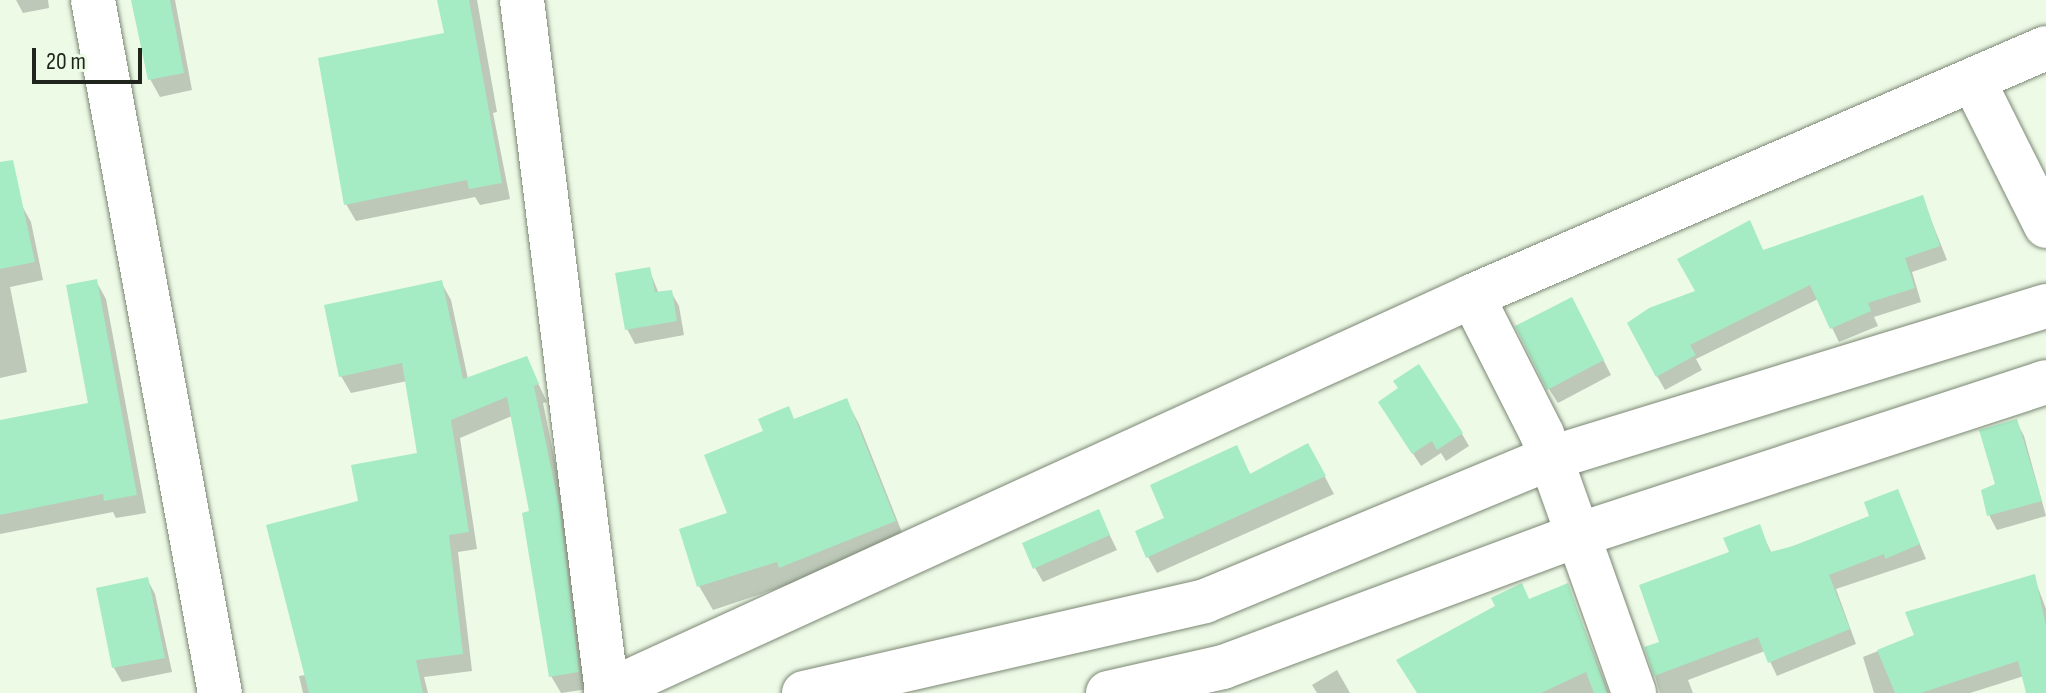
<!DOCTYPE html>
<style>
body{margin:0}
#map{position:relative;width:2046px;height:693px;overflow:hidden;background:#edfae6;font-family:"Sofia Sans Condensed",sans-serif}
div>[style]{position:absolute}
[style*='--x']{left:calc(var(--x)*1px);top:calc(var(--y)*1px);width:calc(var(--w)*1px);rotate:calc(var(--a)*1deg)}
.shadow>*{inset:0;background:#0003}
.building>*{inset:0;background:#a5ebc4}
.roads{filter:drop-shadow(0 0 2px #7b8774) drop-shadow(0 0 2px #7b8774)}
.minor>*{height:44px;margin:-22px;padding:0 22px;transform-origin:22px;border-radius:22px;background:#fff}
span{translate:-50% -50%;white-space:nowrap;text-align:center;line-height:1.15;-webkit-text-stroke:7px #edfae6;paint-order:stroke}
.scale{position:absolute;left:32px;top:48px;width:110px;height:36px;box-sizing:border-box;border:4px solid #1f241c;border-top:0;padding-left:10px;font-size:24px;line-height:28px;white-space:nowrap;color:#1f241c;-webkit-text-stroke:6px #edfae6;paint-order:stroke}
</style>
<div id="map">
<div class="shadow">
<i style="clip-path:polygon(16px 0,48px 0,49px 8px,23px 13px)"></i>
<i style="clip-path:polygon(132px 0,175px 0,192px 90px,160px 97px,150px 79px)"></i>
<i style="clip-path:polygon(439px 0,477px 0,497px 112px,493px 113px,510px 199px,480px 205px,475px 197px,356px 221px,346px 204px,446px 34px)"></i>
<i style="clip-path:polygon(1922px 197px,1947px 260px,1912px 272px,1921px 302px,1874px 317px,1878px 326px,1839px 342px,1818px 299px,1696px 359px,1702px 370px,1665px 390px,1657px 376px,1698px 292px,1749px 222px,1764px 252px)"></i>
<i style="clip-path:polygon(21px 204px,31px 222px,43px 280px,10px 287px,27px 372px,0 378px,0 209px)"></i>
<i style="clip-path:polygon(649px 269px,659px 294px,671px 292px,679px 306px,684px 335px,635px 344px,627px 329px)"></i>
<i style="clip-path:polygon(96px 281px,106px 299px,146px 513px,116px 518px,113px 512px,0 534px,0 422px,90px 404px)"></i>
<i style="clip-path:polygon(441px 282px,451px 300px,468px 379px,526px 358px,547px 402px,543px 403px,568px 525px,588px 689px,561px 693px,551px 676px,531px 513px,512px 416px,460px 438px,477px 549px,458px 552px,472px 671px,424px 677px,428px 693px,303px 693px,299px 676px,306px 675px,360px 503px,419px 454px,407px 381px,351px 393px,341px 376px)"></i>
<i style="clip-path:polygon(1580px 314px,1611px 375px,1558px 403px,1549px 389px)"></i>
<i style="clip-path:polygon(846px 400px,859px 424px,907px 545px,713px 610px,699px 586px,729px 515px,795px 421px)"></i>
<i style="clip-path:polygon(1388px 415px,1462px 434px,1469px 446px,1446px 461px,1441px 453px,1421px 466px)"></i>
<i style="clip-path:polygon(2016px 421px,2024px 436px,2046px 516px,1997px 530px,1989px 515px)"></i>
<i style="clip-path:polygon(1236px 448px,1251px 476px,1317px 462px,1334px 494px,1157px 573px,1148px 557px,1167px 519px)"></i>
<i style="clip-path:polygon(1898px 491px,1926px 559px,1836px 589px,1856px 644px,1777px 676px,1765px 651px,1688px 680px,1693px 693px,1660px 693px,1647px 649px,1662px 643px,1731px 553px,1759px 527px,1772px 554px,1872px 517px)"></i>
<i style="clip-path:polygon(1098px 511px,1117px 550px,1043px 582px,1035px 568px)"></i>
<i style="clip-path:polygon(2034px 577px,2046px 609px,2046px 693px,2029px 693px,2024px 676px,1970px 693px,1874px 693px,1863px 657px,1916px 636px)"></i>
<i style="clip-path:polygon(147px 579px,155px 594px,172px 672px,122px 682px,114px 668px,98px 589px)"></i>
<i style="clip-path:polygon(1568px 586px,1609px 693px,1419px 693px,1530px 601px)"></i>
<i style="clip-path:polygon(1337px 670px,1350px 693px,1317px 693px,1312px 685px)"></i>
</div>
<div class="building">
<i style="clip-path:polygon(131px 0,170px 0,184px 73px,148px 80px)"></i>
<i style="clip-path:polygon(437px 0,469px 0,502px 183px,469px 189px,467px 180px,344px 205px,318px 58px,444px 33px)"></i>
<i style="clip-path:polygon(13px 160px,35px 262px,0 269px,0 162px)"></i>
<i style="clip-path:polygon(1923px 195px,1940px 246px,1905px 258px,1915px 288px,1868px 303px,1871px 311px,1830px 329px,1810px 285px,1690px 345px,1696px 355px,1656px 377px,1627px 323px,1649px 308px,1695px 291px,1677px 259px,1750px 220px,1763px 250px)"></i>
<i style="clip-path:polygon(650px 267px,655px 292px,672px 290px,677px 321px,625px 330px,615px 273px)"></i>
<i style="clip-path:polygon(97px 279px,137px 495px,104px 501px,103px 494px,0 515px,0 420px,88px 403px,66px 285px)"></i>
<i style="clip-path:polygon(442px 280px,463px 379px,527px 356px,539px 384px,534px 386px,559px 506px,579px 672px,549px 677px,522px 513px,529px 511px,507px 397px,451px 420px,469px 532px,449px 535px,463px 654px,416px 660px,423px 693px,309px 693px,266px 525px,358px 501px,351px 465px,417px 453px,402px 363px,339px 377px,324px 305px)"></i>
<i style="clip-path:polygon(1572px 297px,1604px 360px,1547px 390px,1515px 326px)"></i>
<i style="clip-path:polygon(1419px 364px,1463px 433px,1437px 450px,1432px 441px,1412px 454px,1378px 402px,1398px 388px,1393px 381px)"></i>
<i style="clip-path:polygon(847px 398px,896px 521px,779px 568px,777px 562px,697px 587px,679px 529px,727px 513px,704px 455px,763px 431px,758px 419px,789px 406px,794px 419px)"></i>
<i style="clip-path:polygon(2017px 419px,2042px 501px,1987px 516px,1981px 490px,1995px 484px,1979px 430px)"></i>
<i style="clip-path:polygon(1308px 443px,1326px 476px,1146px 558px,1135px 531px,1164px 518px,1150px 485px,1237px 445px,1250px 474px)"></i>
<i style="clip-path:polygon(1898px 489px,1920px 544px,1885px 559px,1884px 554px,1829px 575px,1850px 629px,1768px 663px,1758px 637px,1654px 676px,1644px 647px,1659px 642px,1639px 585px,1729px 552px,1723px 538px,1760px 524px,1770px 552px,1793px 546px,1869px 516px,1864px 502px)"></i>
<i style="clip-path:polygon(1099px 509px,1110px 535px,1033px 569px,1022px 543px)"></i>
<i style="clip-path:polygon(2035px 574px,2046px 626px,2046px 693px,2026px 693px,2018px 661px,1921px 693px,1895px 693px,1877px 650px,1914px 635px,1905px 612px)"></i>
<i style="clip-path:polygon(148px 577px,165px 658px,112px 668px,96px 588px)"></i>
<i style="clip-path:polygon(1522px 583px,1529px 599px,1568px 583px,1607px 693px,1594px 693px,1586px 672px,1541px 693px,1417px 693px,1396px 660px,1495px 606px,1491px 598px)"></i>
</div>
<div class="roads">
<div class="minor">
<i style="--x:93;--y:0;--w:705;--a:79.62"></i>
<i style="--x:522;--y:0;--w:698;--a:83.01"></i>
<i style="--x:1974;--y:82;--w:161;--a:63.4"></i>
<i style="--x:1472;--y:296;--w:155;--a:63.1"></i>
<i style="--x:1542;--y:434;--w:275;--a:70.4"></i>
<i style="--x:606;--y:692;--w:952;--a:-24.57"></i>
<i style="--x:1472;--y:296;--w:625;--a:-23.37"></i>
<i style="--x:804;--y:693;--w:411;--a:-12.9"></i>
<i style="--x:1205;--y:601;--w:374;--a:-22.5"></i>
<i style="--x:1551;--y:458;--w:518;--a:-17.07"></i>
<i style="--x:1108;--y:693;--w:118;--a:-12.7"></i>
<i style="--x:1223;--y:667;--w:379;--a:-20.4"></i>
<i style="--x:1578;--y:535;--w:492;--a:-18.1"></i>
</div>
</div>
<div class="scale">20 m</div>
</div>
